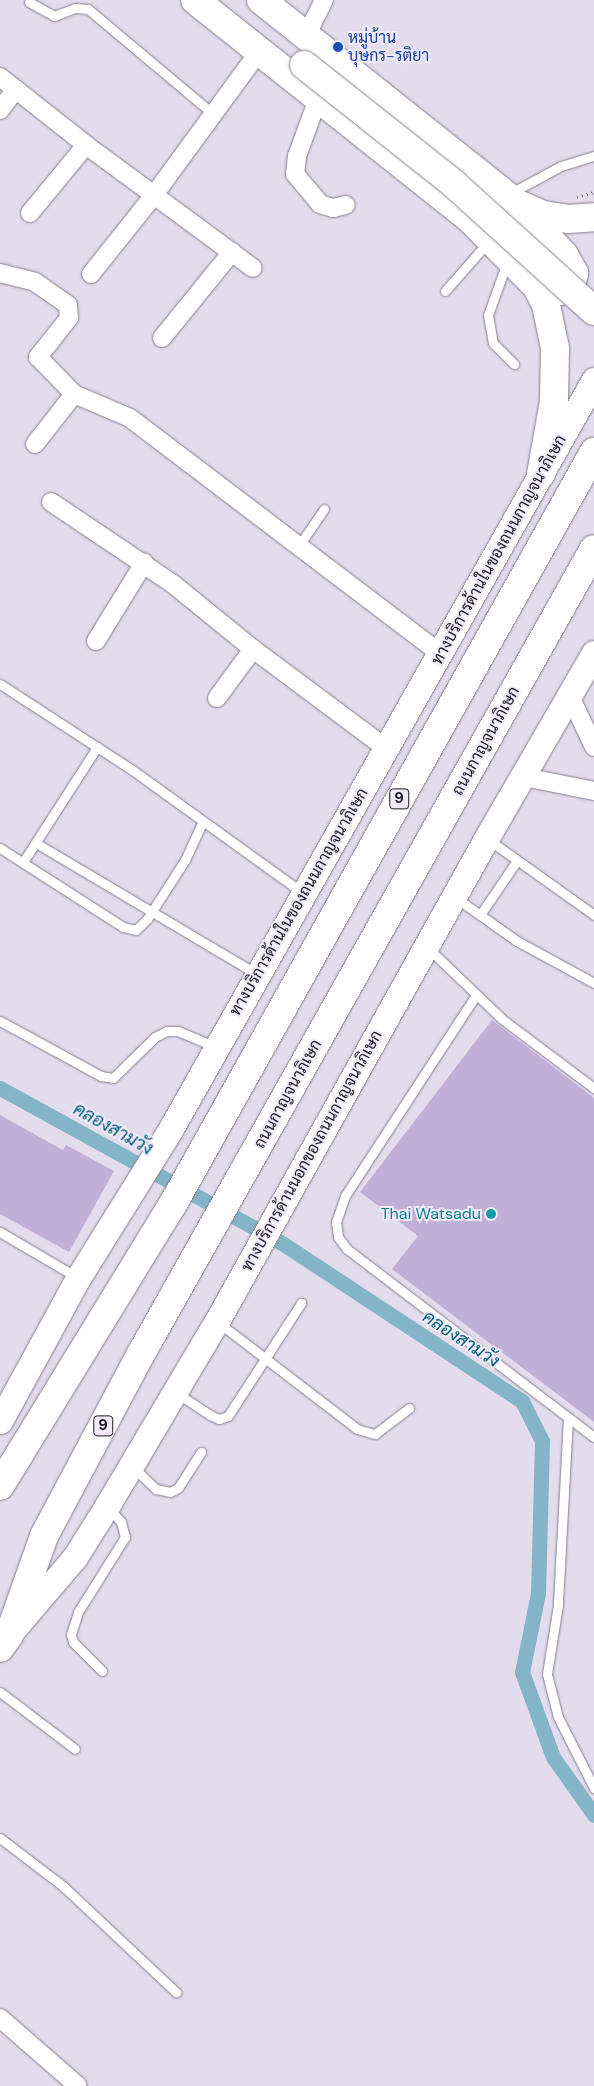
<!DOCTYPE html>
<meta charset="utf-8">
<style>
body{margin:0}
#map{position:relative;width:594px;height:2086px;overflow:hidden;background:#e3dced;font-family:"DM Sans",Sarabun,sans-serif}
div>[style]{position:absolute}
[style*='--x']{left:calc(var(--x)*1px);top:calc(var(--y)*1px);width:calc(var(--w)*1px);rotate:calc(var(--a)*1deg)}
.canal>*{height:15px;margin:-7.5px;padding:0 7.5px;transform-origin:7.5px;border-radius:7.5px;background:#84b4c7}
.building>*{inset:0;background:#c0b0d7}
.path>*{height:2.5px;margin-top:-1.25px;transform-origin:0;background:repeating-linear-gradient(90deg,#7f7b86 0 1px,transparent 0 5px)}
.roads{filter:drop-shadow(0 0 1px #847f8d) drop-shadow(0 0 1px #847f8d)}
.service>*{height:9px;margin:-4.5px;padding:0 4.5px;transform-origin:4.5px;border-radius:4.5px;background:#fff}
.minor>*{height:18px;margin:-9px;padding:0 9px;transform-origin:9px;border-radius:9px;background:#fff}
.secondary>*{height:25px;margin:-12.5px;padding:0 12.5px;transform-origin:12.5px;border-radius:12.5px;background:#fff}
.primary>*{height:28px;margin:-14px;padding:0 14px;transform-origin:14px;border-radius:14px;background:#fff}
.trunk>*{height:28px;margin:-14px;padding:0 14px;transform-origin:14px;border-radius:14px;background:#fff}
.bridges{filter:drop-shadow(0 0 1px #847f8d) drop-shadow(0 0 1px #847f8d)}
.primary-bridge>*{height:28px;margin:-14px;padding:0 14px;transform-origin:14px;border-radius:14px;background:#fff}
.dots>*{width:14px;height:14px;translate:-50% -50%;box-sizing:border-box;border:2px solid #f0eafa;border-radius:50%}
span{translate:-50% -50%;white-space:nowrap;text-align:center;line-height:1.15;-webkit-text-stroke:4px #f0eafa;paint-order:stroke}
.shield-label span{padding:1px 4px;background:#f0eafa;border:1px solid;border-radius:4px;-webkit-text-stroke-width:0}
.shield-label{font-size:15px;color:#1a181e;font-weight:700}
.transit-label{font-size:16px;color:#164399}
.left{translate:0 -50%;text-align:left}
.street-label{font-size:16px;color:#1a181e}
.culture-label{font-size:16px;color:#0d838f}
.right{translate:-100% -50%;text-align:right}
.water-label{font-size:18px;color:#00617c;font-style:italic}
</style>
<div id="map">
<div class="canal">
<i style="--x:0;--y:1088;--w:325;--a:28.8"></i>
<i style="--x:285;--y:1245;--w:284;--a:33.4"></i>
<i style="--x:522;--y:1401;--w:45;--a:63.4"></i>
<i style="--x:542;--y:1441;--w:152;--a:91.5"></i>
<i style="--x:538;--y:1593;--w:81;--a:101.4"></i>
<i style="--x:522;--y:1672;--w:90;--a:70"></i>
<i style="--x:553;--y:1757;--w:71;--a:54.7"></i>
</div>
<div class="building">
<i style="clip-path:polygon(492px 1020px,594px 1098px,594px 1422px,392px 1269px,418px 1236px,360px 1192px)"></i>
<i style="clip-path:polygon(0 1115px,63px 1150px,66px 1145px,114px 1171px,69px 1252px,0 1214px)"></i>
</div>
<div class="path">
<i style="--x:577;--y:197;--w:18;--a:-16"></i>
</div>
<div class="roads">
<div class="service">
<i style="--x:29;--y:2;--w:29;--a:29"></i>
<i style="--x:54;--y:16;--w:22;--a:-21"></i>
<i style="--x:75;--y:8;--w:13;--a:4"></i>
<i style="--x:88;--y:9;--w:163;--a:40"></i>
<i style="--x:509;--y:194;--w:59;--a:-28.3"></i>
<i style="--x:561;--y:166;--w:34;--a:-17"></i>
<i style="--x:507;--y:262;--w:56;--a:109.7"></i>
<i style="--x:488;--y:315;--w:28;--a:80"></i>
<i style="--x:493;--y:343;--w:30;--a:45"></i>
<i style="--x:445;--y:291;--w:65;--a:-48.7"></i>
<i style="--x:298;--y:547;--w:46;--a:-55.6"></i>
<i style="--x:0;--y:684;--w:156;--a:33"></i>
<i style="--x:131;--y:769;--w:212;--a:35.8"></i>
<i style="--x:489;--y:840;--w:129;--a:35.5"></i>
<i style="--x:36;--y:843;--w:257;--a:30.7"></i>
<i style="--x:0;--y:848;--w:146;--a:32.7"></i>
<i style="--x:123;--y:927;--w:13;--a:13"></i>
<i style="--x:136;--y:930;--w:16;--a:-45"></i>
<i style="--x:147;--y:919;--w:70;--a:-57.2"></i>
<i style="--x:185;--y:860;--w:43;--a:-65.2"></i>
<i style="--x:23;--y:862;--w:137;--a:-57.2"></i>
<i style="--x:456;--y:898;--w:75;--a:35.2"></i>
<i style="--x:517;--y:941;--w:88;--a:28.6"></i>
<i style="--x:480;--y:915;--w:64;--a:-55.8"></i>
<i style="--x:428;--y:948;--w:103;--a:43.8"></i>
<i style="--x:502;--y:1019;--w:115;--a:36.9"></i>
<i style="--x:476;--y:995;--w:240;--a:123.1"></i>
<i style="--x:345;--y:1196;--w:28;--a:109"></i>
<i style="--x:336;--y:1222;--w:15;--a:82"></i>
<i style="--x:338;--y:1237;--w:15;--a:53"></i>
<i style="--x:347;--y:1249;--w:310;--a:37.3"></i>
<i style="--x:0;--y:1021;--w:115;--a:28.6"></i>
<i style="--x:101;--y:1076;--w:12;--a:9"></i>
<i style="--x:113;--y:1078;--w:59;--a:-44.3"></i>
<i style="--x:155;--y:1037;--w:13;--a:-27"></i>
<i style="--x:167;--y:1031;--w:11;--a:0"></i>
<i style="--x:178;--y:1031;--w:39;--a:23"></i>
<i style="--x:0;--y:1232;--w:91;--a:30.5"></i>
<i style="--x:219;--y:1323;--w:174;--a:37.5"></i>
<i style="--x:357;--y:1429;--w:19;--a:16"></i>
<i style="--x:375;--y:1434;--w:43;--a:-37.4"></i>
<i style="--x:175;--y:1392;--w:42;--a:33.3"></i>
<i style="--x:210;--y:1415;--w:10;--a:24"></i>
<i style="--x:219;--y:1419;--w:9;--a:-18"></i>
<i style="--x:228;--y:1416;--w:135;--a:-57.1"></i>
<i style="--x:568;--y:1418;--w:187;--a:93.1"></i>
<i style="--x:558;--y:1605;--w:70;--a:99.1"></i>
<i style="--x:547;--y:1674;--w:44;--a:75.7"></i>
<i style="--x:558;--y:1717;--w:80;--a:63.1"></i>
<i style="--x:133;--y:1467;--w:32;--a:44"></i>
<i style="--x:156;--y:1489;--w:14;--a:12"></i>
<i style="--x:170;--y:1492;--w:9;--a:-27"></i>
<i style="--x:178;--y:1488;--w:43;--a:-57.4"></i>
<i style="--x:102;--y:1671;--w:41;--a:-135"></i>
<i style="--x:73;--y:1642;--w:8;--a:-104"></i>
<i style="--x:71;--y:1634;--w:23;--a:-72"></i>
<i style="--x:78;--y:1612;--w:89;--a:-57.9"></i>
<i style="--x:125;--y:1537;--w:16;--a:-105"></i>
<i style="--x:121;--y:1522;--w:18;--a:-131"></i>
<i style="--x:0;--y:1692;--w:94;--a:37.2"></i>
<i style="--x:0;--y:1838;--w:81;--a:37.4"></i>
<i style="--x:64;--y:1887;--w:154;--a:43.2"></i>
</div>
<div class="minor">
<i style="--x:306;--y:36;--w:40;--a:-63.4"></i>
<i style="--x:0;--y:77;--w:110;--a:38.3"></i>
<i style="--x:86;--y:145;--w:207;--a:36.4"></i>
<i style="--x:319;--y:96;--w:64;--a:110.1"></i>
<i style="--x:297;--y:156;--w:18;--a:96"></i>
<i style="--x:295;--y:174;--w:39;--a:50"></i>
<i style="--x:320;--y:204;--w:14;--a:17"></i>
<i style="--x:333;--y:208;--w:13;--a:-13"></i>
<i style="--x:0;--y:110;--w:26;--a:-53"></i>
<i style="--x:30;--y:213;--w:88;--a:-50.5"></i>
<i style="--x:0;--y:273;--w:36;--a:14"></i>
<i style="--x:35;--y:282;--w:40;--a:34.9"></i>
<i style="--x:68;--y:305;--w:13;--a:86"></i>
<i style="--x:69;--y:318;--w:50;--a:128.5"></i>
<i style="--x:38;--y:357;--w:52;--a:45.8"></i>
<i style="--x:74;--y:394;--w:61;--a:23.2"></i>
<i style="--x:130;--y:418;--w:390;--a:37.2"></i>
<i style="--x:91;--y:274;--w:101;--a:-51.4"></i>
<i style="--x:154;--y:195;--w:180;--a:-53.8"></i>
<i style="--x:162;--y:338;--w:111;--a:-50.9"></i>
<i style="--x:35;--y:444;--w:63;--a:-52"></i>
<i style="--x:51;--y:502;--w:147;--a:33.9"></i>
<i style="--x:173;--y:584;--w:103;--a:39.1"></i>
<i style="--x:253;--y:649;--w:166;--a:36.7"></i>
<i style="--x:96;--y:641;--w:92;--a:-58.4"></i>
<i style="--x:570;--y:696;--w:56;--a:64.8"></i>
<i style="--x:217;--y:698;--w:61;--a:-53.7"></i>
<i style="--x:524;--y:777;--w:71;--a:11.3"></i>
<i style="--x:0;--y:2018;--w:103;--a:41.1"></i>
</div>
<div class="secondary">
<i style="--x:0;--y:1421;--w:163;--a:-61.4"></i>
<i style="--x:78;--y:1278;--w:172;--a:-58.1"></i>
<i style="--x:169;--y:1132;--w:864;--a:-60.53"></i>
<i style="--x:12;--y:1631;--w:97;--a:-49.6"></i>
<i style="--x:75;--y:1557;--w:60;--a:-57.9"></i>
<i style="--x:107;--y:1506;--w:215;--a:-59.3"></i>
<i style="--x:217;--y:1321;--w:552;--a:-60.83"></i>
<i style="--x:486;--y:839;--w:215;--a:-59.9"></i>
</div>
<div class="primary">
<i style="--x:195;--y:0;--w:349;--a:38.5"></i>
<i style="--x:468;--y:217;--w:98;--a:45.4"></i>
<i style="--x:537;--y:287;--w:20;--a:63"></i>
<i style="--x:546;--y:305;--w:44;--a:78.2"></i>
<i style="--x:555;--y:348;--w:53;--a:91.1"></i>
<i style="--x:554;--y:401;--w:74;--a:100.1"></i>
<i style="--x:261;--y:0;--w:326;--a:38.5"></i>
<i style="--x:516;--y:203;--w:71;--a:47.3"></i>
<i style="--x:564;--y:255;--w:21;--a:61"></i>
<i style="--x:574;--y:273;--w:9;--a:103"></i>
<i style="--x:572;--y:282;--w:13;--a:138"></i>
<i style="--x:562;--y:291;--w:16;--a:-173"></i>
<i style="--x:520;--y:205;--w:25;--a:23"></i>
<i style="--x:543;--y:215;--w:25;--a:9"></i>
<i style="--x:568;--y:219;--w:26;--a:-4"></i>
</div>
<div class="trunk">
<i style="--x:0;--y:1486;--w:331;--a:-58.5"></i>
<i style="--x:173;--y:1204;--w:862;--a:-60.76"></i>
<i style="--x:0;--y:1648;--w:16;--a:-55"></i>
<i style="--x:9;--y:1635;--w:105;--a:-70.5"></i>
<i style="--x:44;--y:1536;--w:208;--a:-62"></i>
<i style="--x:142;--y:1352;--w:921;--a:-60.63"></i>
</div>
</div>
<div class="bridges">
<div class="primary-bridge">
<i style="--x:304;--y:65;--w:191;--a:38.4"></i>
<i style="--x:454;--y:184;--w:189;--a:42.2"></i>
</div>
</div>
<div class="dots">
<i style="left:338px;top:47px;background:#1a4fb4"></i>
<i style="left:491px;top:1214px;background:#0f9aa8"></i>
</div>
<div class="shield-label">
<span style="left:399px;top:799px">9</span>
<span style="left:103px;top:1426px">9</span>
</div>
<div class="transit-label">
<span class="left" style="left:348px;top:47px">หมู่บ้าน<br>บุษกร-รติยา</span>
</div>
<div class="street-label">
<span style="left:499px;top:550px;rotate:-61deg">ทางบริการด้านในของถนนกาญจนาภิเษก</span>
<span style="left:486px;top:741px;rotate:-61deg">ถนนกาญจนาภิเษก</span>
<span style="left:299px;top:902px;rotate:-60deg">ทางบริการด้านในของถนนกาญจนาภิเษก</span>
<span style="left:288px;top:1094px;rotate:-61deg">ถนนกาญจนาภิเษก</span>
<span style="left:312px;top:1151px;rotate:-61deg">ทางบริการด้านนอกของถนนกาญจนาภิเษก</span>
</div>
<div class="culture-label">
<span class="right" style="left:481px;top:1214px">Thai Watsadu</span>
</div>
<div class="water-label">
<span style="left:113px;top:1129px;rotate:29deg">คลองสามวัง</span>
<span style="left:461px;top:1339px;rotate:33deg">คลองสามวัง</span>
</div>
</div>
